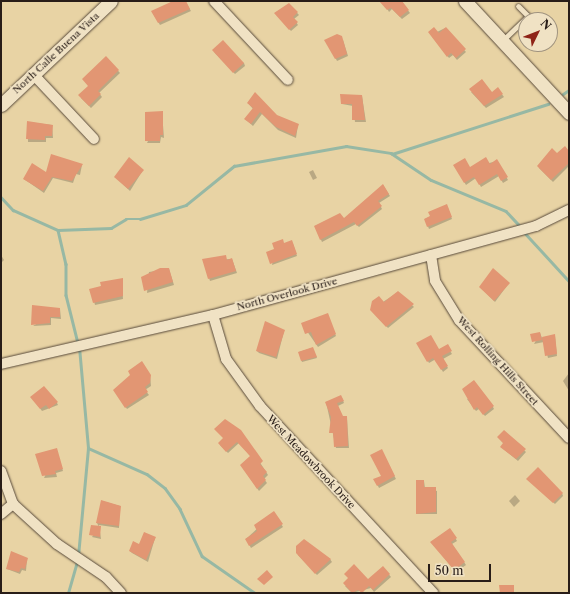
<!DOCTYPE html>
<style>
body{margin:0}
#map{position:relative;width:570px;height:594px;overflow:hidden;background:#e8d3a4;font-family:"Libre Caslon Text",serif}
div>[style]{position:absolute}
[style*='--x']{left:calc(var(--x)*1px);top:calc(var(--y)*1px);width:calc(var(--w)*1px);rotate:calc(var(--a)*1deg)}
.shadow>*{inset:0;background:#0003}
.stream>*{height:2.5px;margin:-1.25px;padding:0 1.25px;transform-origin:1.25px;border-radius:1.25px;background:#97b8a4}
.building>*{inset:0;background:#e29673}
.roads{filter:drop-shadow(0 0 1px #584a3b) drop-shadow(0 0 1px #584a3b)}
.service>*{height:5px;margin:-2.5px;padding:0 2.5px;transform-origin:2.5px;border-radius:2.5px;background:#f0e2c4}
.minor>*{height:10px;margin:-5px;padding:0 5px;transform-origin:5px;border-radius:5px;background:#f0e2c4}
.tertiary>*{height:13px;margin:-6.5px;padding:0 6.5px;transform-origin:6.5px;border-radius:6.5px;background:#f0e2c4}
span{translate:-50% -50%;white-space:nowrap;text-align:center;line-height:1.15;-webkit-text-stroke:3.5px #f0e2c4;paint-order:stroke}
.street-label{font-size:10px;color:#281d18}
.frame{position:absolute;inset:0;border:2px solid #281d18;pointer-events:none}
.north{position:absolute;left:518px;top:12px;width:40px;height:40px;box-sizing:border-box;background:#f0e2c4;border:1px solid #a0937f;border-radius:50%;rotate:47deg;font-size:11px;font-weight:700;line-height:16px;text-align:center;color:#281d18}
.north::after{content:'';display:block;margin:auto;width:14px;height:18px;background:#8f2418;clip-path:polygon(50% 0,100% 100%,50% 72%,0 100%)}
.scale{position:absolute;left:428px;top:564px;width:63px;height:18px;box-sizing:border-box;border:2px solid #281d18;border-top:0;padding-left:5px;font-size:12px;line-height:14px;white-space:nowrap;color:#281d18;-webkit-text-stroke:3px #f0e2c4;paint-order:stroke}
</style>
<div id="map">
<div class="shadow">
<i style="clip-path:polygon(174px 1px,185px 1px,191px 11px,160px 25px,152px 12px)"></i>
<i style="clip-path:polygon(383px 1px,401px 1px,410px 13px,402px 19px,392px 9px,389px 12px)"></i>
<i style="clip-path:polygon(289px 4px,299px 15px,294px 19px,298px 25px,291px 31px,275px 13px)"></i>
<i style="clip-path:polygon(445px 28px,466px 52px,457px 60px,453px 55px,449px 58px,431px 35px)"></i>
<i style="clip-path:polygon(326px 40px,343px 40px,348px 56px,337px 61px)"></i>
<i style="clip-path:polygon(214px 52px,244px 63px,245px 66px,235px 74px)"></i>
<i style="clip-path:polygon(106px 57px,120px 73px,99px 93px,102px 97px,91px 108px,81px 98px)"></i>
<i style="clip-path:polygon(498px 89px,504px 97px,486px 108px,471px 92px,491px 93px)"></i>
<i style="clip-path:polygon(362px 96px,366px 122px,355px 122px,353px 106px,342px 104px)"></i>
<i style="clip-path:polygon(248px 103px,298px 125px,296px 138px,278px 130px,262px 114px,253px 126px,245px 119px,253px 109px)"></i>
<i style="clip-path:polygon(162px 112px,164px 138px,161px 137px,160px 143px,147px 143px)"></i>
<i style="clip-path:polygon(28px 122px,52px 125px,53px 138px,46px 138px,46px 142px,28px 142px)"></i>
<i style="clip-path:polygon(569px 152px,569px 166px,553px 182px,539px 168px,557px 155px)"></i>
<i style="clip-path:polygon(497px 161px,508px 180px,503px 183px,499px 176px,481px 187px,476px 178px,466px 185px,454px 165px,470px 168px)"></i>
<i style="clip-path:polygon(82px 165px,80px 175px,76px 174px,73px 183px,53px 178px,44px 193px,24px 179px)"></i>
<i style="clip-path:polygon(143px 170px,130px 191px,115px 177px)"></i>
<i style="clip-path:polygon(313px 170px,317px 178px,313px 180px,309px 172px)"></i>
<i style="clip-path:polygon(383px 185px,390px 196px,379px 203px,382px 209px,359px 227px,356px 224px,322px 242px,315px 226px,340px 214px,343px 220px)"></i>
<i style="clip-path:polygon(448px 208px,452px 219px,429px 229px,425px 219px)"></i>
<i style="clip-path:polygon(284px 244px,293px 244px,297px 256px,272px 265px,275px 249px)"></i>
<i style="clip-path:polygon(1px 255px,4px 260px,1px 263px)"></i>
<i style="clip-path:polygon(232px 259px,237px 273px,210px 281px,203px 260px)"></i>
<i style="clip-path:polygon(169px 269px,174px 285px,147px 293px,149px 272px)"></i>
<i style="clip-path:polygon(122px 279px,123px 299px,95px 305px,91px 290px)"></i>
<i style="clip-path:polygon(509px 283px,495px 302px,480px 287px)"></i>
<i style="clip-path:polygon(398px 292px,414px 307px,388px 328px,371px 310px)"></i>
<i style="clip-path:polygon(60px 309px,61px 319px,51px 318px,51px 325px,33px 326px)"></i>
<i style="clip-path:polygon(328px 317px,336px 336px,318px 347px,302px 324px)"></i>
<i style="clip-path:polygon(284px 331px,277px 359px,259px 353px,257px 351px)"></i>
<i style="clip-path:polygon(540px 333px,542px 338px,555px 336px,557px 356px,548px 358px,544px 342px,534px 344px)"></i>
<i style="clip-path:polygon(418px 343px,439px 351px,447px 346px,452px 354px,443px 359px,448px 368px,443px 372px,436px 359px,429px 363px)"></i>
<i style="clip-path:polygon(312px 348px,317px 358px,302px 362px,299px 352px)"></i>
<i style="clip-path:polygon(569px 373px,569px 391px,563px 381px)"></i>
<i style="clip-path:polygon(150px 375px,151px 386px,145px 390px,149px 395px,127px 409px,114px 390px)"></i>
<i style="clip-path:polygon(342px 398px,344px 403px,338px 406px,342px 417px,347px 419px,349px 448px,336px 448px,326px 402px)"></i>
<i style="clip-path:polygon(470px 398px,493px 407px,494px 409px,485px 416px,479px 409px,476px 411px,467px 399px)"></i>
<i style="clip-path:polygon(33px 399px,57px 403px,58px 405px,42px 411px)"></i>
<i style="clip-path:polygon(240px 431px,268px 475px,264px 479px,267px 483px,259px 491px,243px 468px,251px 457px,239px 443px,228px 453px,220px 445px)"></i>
<i style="clip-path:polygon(504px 431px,526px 452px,518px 461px,501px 447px,504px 444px,498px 437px)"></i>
<i style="clip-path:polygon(381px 450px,396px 479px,379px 488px,375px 480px,382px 476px)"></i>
<i style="clip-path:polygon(57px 451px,63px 471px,56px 473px,57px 477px,44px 478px)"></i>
<i style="clip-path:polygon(527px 479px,562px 493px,563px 496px,555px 504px)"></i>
<i style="clip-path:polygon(424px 481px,425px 488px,437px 491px,437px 514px,417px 514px)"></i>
<i style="clip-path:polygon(515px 495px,520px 501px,514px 507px,509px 501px)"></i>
<i style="clip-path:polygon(102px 501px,120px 506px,119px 528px,99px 525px,101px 539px,92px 537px,99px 527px,97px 523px)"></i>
<i style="clip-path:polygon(274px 513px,283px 527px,251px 548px,246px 539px)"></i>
<i style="clip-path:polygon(450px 529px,457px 541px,452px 544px,466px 565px,456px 572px,431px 542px)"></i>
<i style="clip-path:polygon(155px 538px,148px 562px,132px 553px,130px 551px)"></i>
<i style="clip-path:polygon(298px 555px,330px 559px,332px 562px,317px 575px)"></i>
<i style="clip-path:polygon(27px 559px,26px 571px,22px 570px,20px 574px,7px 569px)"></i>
<i style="clip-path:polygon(383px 567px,391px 577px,374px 592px,371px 588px,352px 593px,345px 586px,368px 581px)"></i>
</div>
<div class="stream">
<i style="--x:563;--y:94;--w:7;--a:-34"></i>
<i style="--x:392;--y:154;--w:164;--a:-17.8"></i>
<i style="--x:1;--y:197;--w:18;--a:47"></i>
<i style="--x:13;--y:210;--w:49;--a:24"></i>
<i style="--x:58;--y:230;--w:53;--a:-2.2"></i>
<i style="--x:111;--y:228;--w:17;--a:-31"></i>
<i style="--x:126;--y:219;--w:14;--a:0"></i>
<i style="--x:140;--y:219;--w:48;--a:-16.9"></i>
<i style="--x:186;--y:205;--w:62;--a:-39.1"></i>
<i style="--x:234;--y:166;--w:114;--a:-10.1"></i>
<i style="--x:346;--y:146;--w:46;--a:8.8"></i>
<i style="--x:391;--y:153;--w:48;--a:34"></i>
<i style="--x:431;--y:180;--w:81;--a:22.5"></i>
<i style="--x:506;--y:211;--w:22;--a:47"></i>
<i style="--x:58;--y:230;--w:35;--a:77"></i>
<i style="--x:66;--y:264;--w:31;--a:90"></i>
<i style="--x:66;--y:295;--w:49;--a:76"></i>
<i style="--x:525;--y:233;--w:65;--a:47.5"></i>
<i style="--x:88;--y:448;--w:64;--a:23.8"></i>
<i style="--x:147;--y:474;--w:23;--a:38"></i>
<i style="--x:165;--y:488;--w:26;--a:54"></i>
<i style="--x:180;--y:509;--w:52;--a:64.9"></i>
<i style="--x:202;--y:556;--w:65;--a:34.9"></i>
<i style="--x:78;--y:556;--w:108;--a:-84.7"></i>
<i style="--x:88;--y:448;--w:100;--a:-95.1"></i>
<i style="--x:68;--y:593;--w:33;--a:-74"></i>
</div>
<div class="building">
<i style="clip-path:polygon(173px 1px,186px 1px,190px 9px,158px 23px,151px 11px)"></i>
<i style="clip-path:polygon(379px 1px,402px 1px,409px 10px,400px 17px,391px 8px,387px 10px)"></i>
<i style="clip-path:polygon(289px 3px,298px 12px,293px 17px,298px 22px,289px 30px,274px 13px)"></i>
<i style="clip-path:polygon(434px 27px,439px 33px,446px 27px,466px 49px,456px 58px,451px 53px,447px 57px,428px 32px)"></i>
<i style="clip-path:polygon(337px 34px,342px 36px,347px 54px,335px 59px,324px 40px)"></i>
<i style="clip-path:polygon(223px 40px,244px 63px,233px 73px,212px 50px)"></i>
<i style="clip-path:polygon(106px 56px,119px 70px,98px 91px,101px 94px,89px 106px,78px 95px,88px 86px,82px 79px)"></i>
<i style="clip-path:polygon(482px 79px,492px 92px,498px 87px,503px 94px,484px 106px,469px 89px)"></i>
<i style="clip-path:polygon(255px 92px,277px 115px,299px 124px,295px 136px,276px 127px,260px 112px,251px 124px,244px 119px,253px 108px,247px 103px)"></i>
<i style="clip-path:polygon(340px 94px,362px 95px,365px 120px,352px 120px,352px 104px,341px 104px)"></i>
<i style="clip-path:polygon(163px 111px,163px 135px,160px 135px,160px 141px,145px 141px,145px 112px)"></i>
<i style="clip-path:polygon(27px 121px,53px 125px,52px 136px,45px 136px,45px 140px,26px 139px)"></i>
<i style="clip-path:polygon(565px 146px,569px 151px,569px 163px,551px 180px,537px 166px,552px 148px,557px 153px)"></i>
<i style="clip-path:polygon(51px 154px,83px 164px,72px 181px,52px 177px,43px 191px,23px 179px,32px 163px,46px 172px)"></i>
<i style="clip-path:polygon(129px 157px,144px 170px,128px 189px,114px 177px)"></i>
<i style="clip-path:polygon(486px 157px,490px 164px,497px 159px,508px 177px,501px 181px,497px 174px,479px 185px,474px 177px,464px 183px,453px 165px,465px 158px,470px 167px)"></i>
<i style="clip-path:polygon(383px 184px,389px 194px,378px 201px,382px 206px,357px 226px,354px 222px,320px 240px,314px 226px,340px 213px,344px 218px)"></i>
<i style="clip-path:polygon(447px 204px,452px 217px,427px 227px,424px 219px,430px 216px,428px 212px)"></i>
<i style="clip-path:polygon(283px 239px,284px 243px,292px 240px,297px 254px,270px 264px,266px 252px,274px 249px,272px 243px)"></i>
<i style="clip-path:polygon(226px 255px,227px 260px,232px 258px,236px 271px,208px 279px,202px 259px)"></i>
<i style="clip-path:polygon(160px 268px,169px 268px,173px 282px,144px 291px,141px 277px)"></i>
<i style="clip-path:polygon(493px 268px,510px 283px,494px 301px,479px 287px)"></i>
<i style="clip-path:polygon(123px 278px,123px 296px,93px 303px,89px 289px,101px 286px,100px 282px)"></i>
<i style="clip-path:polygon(398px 291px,414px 304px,386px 327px,370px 310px,372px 301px,379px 296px,384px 302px)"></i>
<i style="clip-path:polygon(32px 305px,60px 308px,60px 317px,50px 317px,50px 323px,31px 325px)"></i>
<i style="clip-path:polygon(328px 313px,336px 334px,316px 345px,311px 332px,305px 334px,301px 323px)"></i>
<i style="clip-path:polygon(265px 321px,285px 330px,276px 357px,256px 351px)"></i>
<i style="clip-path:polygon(540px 332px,542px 340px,532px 342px,530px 334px)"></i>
<i style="clip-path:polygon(555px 334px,557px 354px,545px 356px,542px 337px)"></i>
<i style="clip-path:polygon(431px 335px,439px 349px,448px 344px,452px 351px,442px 356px,448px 366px,441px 370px,433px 358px,427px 362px,416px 343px)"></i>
<i style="clip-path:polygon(313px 347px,317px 357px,301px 361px,298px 352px)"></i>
<i style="clip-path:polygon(142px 361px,151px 375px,150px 383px,145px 387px,148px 392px,125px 408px,113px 390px,130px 375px,128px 371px)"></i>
<i style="clip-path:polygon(474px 380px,494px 406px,483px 415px,477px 407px,474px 410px,462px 389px)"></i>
<i style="clip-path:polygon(44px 386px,58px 402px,49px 409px,46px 405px,40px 409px,30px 397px)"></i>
<i style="clip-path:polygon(341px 395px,344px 401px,337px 403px,343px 416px,347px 416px,348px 446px,334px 447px,333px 433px,329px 433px,331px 417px,325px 402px)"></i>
<i style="clip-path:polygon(225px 419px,241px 430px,263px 461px,260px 464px,267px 472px,263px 476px,266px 480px,257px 489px,240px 465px,250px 456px,237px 442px,226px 452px,218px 443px,223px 438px,214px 429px)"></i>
<i style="clip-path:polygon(504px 430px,526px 449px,516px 459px,500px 447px,503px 443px,497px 437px)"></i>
<i style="clip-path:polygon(57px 448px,63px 469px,55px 471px,56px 474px,42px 476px,35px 454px)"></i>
<i style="clip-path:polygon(382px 449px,395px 476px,377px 486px,373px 479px,381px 476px,370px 455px)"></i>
<i style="clip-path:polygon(538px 467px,563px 493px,553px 503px,526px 479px)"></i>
<i style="clip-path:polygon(416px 480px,424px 480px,424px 487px,436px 487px,436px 512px,416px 514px)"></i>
<i style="clip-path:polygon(101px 500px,121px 506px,119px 526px,96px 523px)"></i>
<i style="clip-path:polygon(274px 511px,283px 524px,249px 546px,245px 539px,257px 531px,254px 525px)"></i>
<i style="clip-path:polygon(91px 525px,101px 526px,100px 537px,89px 535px)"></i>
<i style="clip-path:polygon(450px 528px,457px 538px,451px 542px,465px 562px,454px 570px,430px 542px)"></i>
<i style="clip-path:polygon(144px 532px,156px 537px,146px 560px,129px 551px,133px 541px,139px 544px)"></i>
<i style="clip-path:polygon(304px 539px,331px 559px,315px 574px,296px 553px,296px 546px)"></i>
<i style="clip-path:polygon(11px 551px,28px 558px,25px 569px,21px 568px,19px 572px,6px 569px)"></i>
<i style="clip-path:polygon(354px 564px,368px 579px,383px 566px,390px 574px,373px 590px,369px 586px,362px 593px,358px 590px,352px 593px,343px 583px,348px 578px,344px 574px)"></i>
<i style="clip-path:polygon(267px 570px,273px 577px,264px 585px,257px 579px)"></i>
<i style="clip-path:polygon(499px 585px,514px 585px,514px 593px,500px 593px)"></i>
</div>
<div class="roads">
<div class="service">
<i style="--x:503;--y:40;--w:35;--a:-44"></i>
<i style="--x:528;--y:16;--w:14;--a:-135"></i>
</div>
<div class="minor">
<i style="--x:214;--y:1;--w:108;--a:46.9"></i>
<i style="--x:33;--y:74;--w:89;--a:46.8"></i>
<i style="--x:431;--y:255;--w:26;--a:81"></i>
<i style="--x:435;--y:281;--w:46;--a:58.4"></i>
<i style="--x:459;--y:320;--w:161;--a:47"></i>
<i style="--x:213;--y:315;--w:46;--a:73.5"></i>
<i style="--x:226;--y:359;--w:58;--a:54.1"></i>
<i style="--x:260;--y:406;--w:255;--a:47.2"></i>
<i style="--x:1;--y:364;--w:218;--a:-13"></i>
<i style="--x:213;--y:315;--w:335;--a:-15.4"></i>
<i style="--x:536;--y:226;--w:37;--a:-26"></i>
<i style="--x:1;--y:471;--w:35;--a:70"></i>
<i style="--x:13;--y:504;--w:59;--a:42.3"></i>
<i style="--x:57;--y:544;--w:59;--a:34"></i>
<i style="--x:106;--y:577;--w:22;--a:47"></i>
<i style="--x:1;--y:514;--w:16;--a:-40"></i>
</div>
<div class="tertiary">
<i style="--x:465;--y:1;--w:153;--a:47.1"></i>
<i style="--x:1;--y:105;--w:151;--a:-43.4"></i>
</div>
</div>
<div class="street-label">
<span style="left:56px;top:53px;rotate:-43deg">North Calle Buena Vista</span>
<span style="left:287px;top:294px;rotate:-15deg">North Overlook Drive</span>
<span style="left:498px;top:361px;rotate:48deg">West Rolling Hills Street</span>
<span style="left:311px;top:462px;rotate:47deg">West Meadowbrook Drive</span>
</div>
<div class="frame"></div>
<div class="north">N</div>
<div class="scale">50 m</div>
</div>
